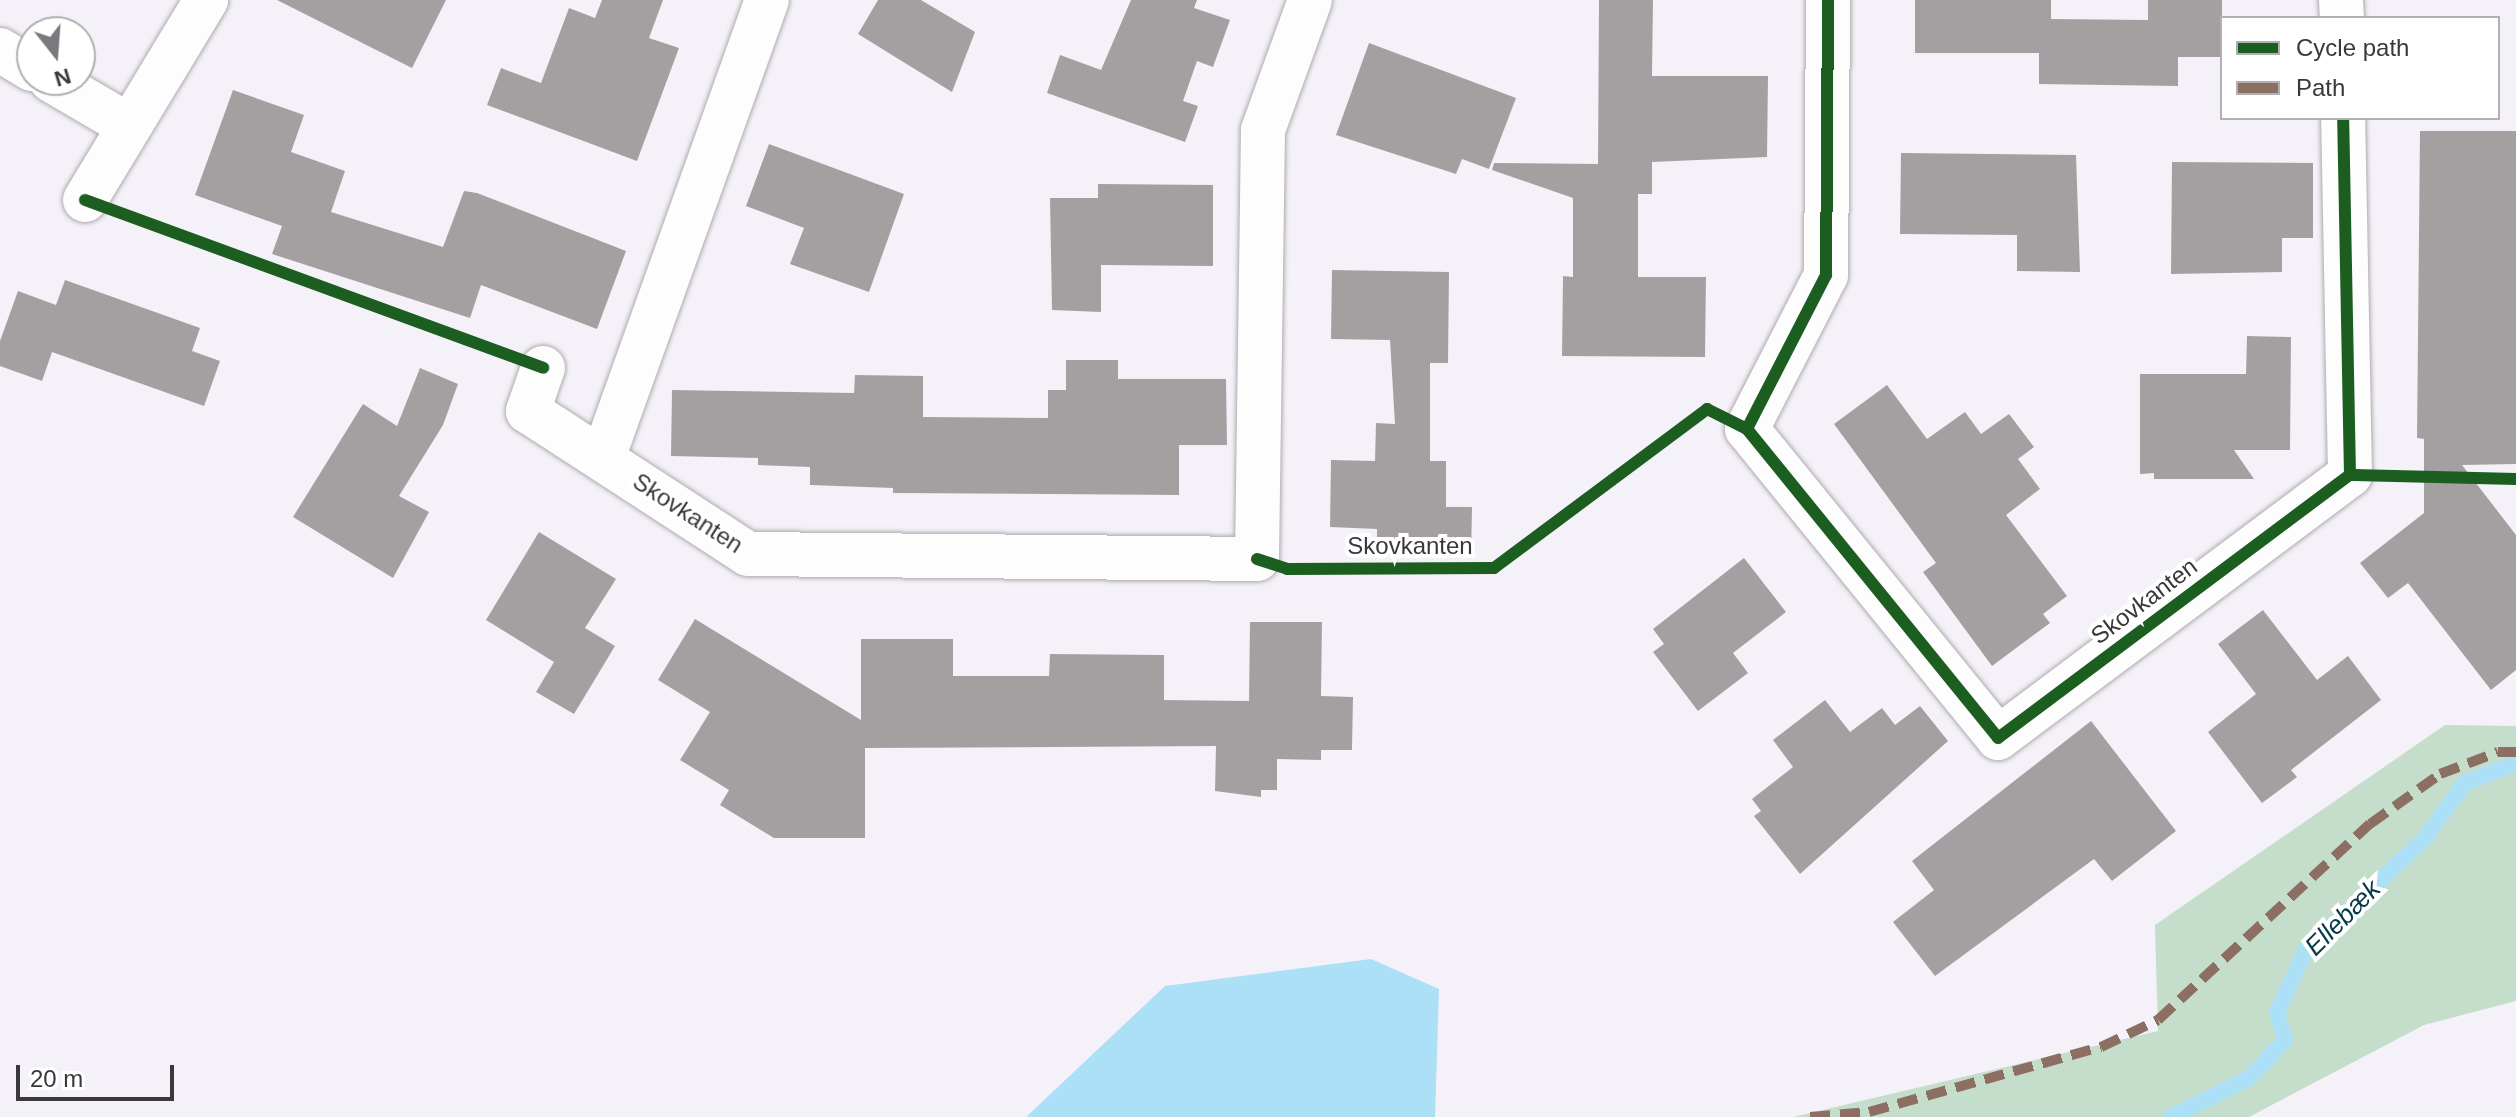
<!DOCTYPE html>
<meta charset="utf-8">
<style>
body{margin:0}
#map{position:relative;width:2516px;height:1117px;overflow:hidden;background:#f5f1f8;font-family:Helvetica,sans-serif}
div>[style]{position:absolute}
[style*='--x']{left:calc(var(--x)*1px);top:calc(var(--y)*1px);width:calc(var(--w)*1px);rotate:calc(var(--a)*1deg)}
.green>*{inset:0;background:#c5ddcb}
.water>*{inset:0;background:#ace0f7}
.stream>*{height:16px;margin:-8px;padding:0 8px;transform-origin:8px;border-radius:8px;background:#ace0f7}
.building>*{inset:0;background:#a4a0a2}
.roads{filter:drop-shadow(0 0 2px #aeabaf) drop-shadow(0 0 2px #aeabaf)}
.minor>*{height:44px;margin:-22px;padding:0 22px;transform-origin:22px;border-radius:22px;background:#fefdfe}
.quiet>*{height:10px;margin-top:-5px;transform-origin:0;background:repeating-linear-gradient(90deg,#8d6e63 0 20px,transparent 0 30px)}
.cycleway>*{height:12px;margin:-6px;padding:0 6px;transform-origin:6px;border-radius:6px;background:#1b5e20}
span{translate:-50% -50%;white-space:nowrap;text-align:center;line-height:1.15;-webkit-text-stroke:8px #fff;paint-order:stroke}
.street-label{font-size:24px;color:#3b383d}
.water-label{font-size:26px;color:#083847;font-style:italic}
.legend{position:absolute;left:2220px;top:16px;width:280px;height:104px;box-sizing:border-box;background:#fff;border:2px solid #b1afb1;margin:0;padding:10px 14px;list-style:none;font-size:24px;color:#3b383d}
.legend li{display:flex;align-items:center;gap:16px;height:40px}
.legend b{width:40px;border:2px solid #b1afb1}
.north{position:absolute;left:16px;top:16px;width:80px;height:80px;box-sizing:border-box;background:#fff;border:2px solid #b1afb1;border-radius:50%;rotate:163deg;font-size:22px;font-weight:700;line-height:32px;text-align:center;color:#3b383d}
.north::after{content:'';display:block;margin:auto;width:28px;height:36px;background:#7c797e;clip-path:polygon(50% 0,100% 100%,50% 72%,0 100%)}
.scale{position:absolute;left:16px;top:1065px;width:158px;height:36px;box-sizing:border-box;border:4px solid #3b383d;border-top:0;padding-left:10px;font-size:24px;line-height:28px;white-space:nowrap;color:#3b383d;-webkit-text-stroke:6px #fff;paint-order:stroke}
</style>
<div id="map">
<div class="green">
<i style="clip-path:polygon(2445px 725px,2516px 726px,2516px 1001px,2424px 1025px,2249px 1117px,1793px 1117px,2158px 1031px,2155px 925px)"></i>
</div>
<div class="water">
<i style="clip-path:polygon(1371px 959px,1439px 989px,1435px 1117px,1026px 1117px,1165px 986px)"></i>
</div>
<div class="stream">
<i style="--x:2171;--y:1117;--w:87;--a:-26.6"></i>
<i style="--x:2249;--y:1078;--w:52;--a:-46.5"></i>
<i style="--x:2285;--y:1040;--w:29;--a:-106"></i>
<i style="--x:2277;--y:1012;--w:67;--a:-65.3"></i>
<i style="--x:2305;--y:951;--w:163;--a:-43.3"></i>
<i style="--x:2424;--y:839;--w:69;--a:-53.8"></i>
<i style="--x:2465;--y:783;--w:55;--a:-21.4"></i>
</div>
<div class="building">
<i style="clip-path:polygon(277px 0,446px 0,412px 68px)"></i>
<i style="clip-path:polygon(602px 0,663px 0,649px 38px,679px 48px,637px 161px,487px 105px,501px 68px,541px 83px,569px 8px,595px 18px)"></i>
<i style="clip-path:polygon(878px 0,921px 0,975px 32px,952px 92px,858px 34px)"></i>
<i style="clip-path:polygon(1131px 0,1197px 0,1194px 8px,1230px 20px,1213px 67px,1197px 61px,1183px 101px,1198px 106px,1185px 142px,1047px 93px,1060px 55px,1101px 70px)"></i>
<i style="clip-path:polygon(1599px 0,1653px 0,1652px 76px,1768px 76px,1767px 157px,1652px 162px,1652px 194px,1638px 194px,1638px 277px,1706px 277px,1705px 357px,1562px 356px,1563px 276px,1573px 277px,1573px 198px,1492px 170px,1494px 163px,1598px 164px)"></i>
<i style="clip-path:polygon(1915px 0,2051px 0,2051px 19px,2148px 20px,2148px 0,2222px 0,2222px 57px,2178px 57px,2178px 86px,2039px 84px,2039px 53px,1915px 53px)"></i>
<i style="clip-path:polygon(1369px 43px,1516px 98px,1489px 169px,1462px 159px,1456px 174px,1336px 135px)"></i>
<i style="clip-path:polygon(233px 90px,304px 115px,291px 152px,345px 171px,331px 212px,443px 247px,464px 191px,477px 193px,626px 251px,597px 329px,481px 285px,470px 318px,272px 254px,282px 226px,195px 195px)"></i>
<i style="clip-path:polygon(2420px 131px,2516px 131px,2516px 464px,2462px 465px,2516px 535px,2516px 670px,2491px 690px,2408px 583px,2388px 598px,2360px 563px,2424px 513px,2424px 439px,2417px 438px)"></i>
<i style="clip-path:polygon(769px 144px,904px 194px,869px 292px,790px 264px,804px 228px,746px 206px)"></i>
<i style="clip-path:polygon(1901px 153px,2076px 155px,2080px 272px,2017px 271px,2017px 235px,1900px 234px)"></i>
<i style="clip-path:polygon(2172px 162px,2313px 163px,2313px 238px,2282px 238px,2282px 272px,2171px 274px)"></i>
<i style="clip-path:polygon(1098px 184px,1213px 185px,1213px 266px,1101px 265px,1101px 312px,1052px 310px,1050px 198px,1098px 198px)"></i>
<i style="clip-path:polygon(1332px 270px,1449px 272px,1448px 363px,1430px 363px,1430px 461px,1446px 461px,1446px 507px,1472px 507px,1471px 557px,1377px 555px,1377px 529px,1330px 527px,1331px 460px,1375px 461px,1376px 423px,1395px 424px,1390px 340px,1331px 339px)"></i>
<i style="clip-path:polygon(65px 280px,200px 328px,192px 351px,220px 361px,204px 406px,52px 352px,42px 381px,0 366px,0 341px,18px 291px,56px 305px)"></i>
<i style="clip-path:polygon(2247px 336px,2291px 337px,2290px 450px,2234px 450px,2254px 479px,2154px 479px,2154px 473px,2140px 474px,2140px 374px,2246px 374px)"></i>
<i style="clip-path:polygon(1066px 360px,1118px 360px,1118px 379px,1226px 379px,1227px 445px,1179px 445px,1179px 495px,893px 493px,893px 488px,810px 485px,810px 467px,758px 465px,758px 458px,671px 456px,672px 390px,854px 393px,855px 375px,923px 376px,923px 417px,1048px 418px,1048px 390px,1066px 390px)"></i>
<i style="clip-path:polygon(420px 368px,458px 384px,443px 425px,399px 496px,429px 512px,393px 578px,293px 517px,363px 404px,397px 426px)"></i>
<i style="clip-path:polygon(1887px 385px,1927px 439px,1965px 412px,1981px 434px,2009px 414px,2034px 447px,2018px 459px,2040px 489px,2006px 515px,2067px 596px,2043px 614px,2050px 623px,1992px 666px,1923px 572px,1936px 563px,1834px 424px)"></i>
<i style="clip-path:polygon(539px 532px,616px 579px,585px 628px,615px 646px,574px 714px,536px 692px,554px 662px,486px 620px)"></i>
<i style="clip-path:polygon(1744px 558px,1786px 612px,1733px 653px,1748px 673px,1698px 711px,1653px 652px,1664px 644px,1653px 629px)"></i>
<i style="clip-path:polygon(2263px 610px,2317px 680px,2348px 656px,2381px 700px,2291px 770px,2297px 777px,2262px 803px,2208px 732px,2256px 694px,2218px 644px)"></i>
<i style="clip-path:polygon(695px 619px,861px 720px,861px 639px,953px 639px,953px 676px,1049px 676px,1050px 654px,1164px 655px,1164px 700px,1249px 701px,1250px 622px,1322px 622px,1321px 696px,1353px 697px,1352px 750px,1321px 750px,1321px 760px,1277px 759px,1277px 790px,1261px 790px,1261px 797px,1215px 791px,1216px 746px,865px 748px,865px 838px,774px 838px,720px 805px,729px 790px,680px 760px,710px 712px,658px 680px)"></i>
<i style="clip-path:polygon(1825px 700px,1850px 732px,1882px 708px,1895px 725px,1920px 706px,1948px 741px,1800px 874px,1754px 816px,1761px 811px,1752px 799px,1793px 767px,1773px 740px)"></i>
<i style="clip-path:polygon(2091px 721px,2176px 831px,2112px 881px,2094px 859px,1935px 976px,1893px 922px,1934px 890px,1912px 861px)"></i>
</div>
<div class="roads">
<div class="minor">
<i style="--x:1828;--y:0;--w:275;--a:90.4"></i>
<i style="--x:1826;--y:275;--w:173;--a:117.2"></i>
<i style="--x:1747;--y:429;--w:398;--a:50.9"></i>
<i style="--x:1998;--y:738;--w:439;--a:-36.8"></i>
<i style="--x:2350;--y:475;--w:357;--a:-91.1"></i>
<i style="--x:2341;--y:0;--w:18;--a:87"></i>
<i style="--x:0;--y:50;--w:37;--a:31"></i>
<i style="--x:51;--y:80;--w:89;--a:30.3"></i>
<i style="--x:85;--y:200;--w:234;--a:-58.8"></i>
<i style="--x:543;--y:368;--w:46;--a:109.2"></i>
<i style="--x:528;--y:411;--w:262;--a:33"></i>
<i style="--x:748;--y:554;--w:509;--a:0.56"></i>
<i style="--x:1257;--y:559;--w:429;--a:-89.2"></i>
<i style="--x:1263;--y:130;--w:138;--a:-70.1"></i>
<i style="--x:603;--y:458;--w:486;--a:-70.3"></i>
</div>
</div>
<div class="quiet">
<i style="--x:1810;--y:1117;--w:59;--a:-4.8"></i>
<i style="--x:1869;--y:1112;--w:241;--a:-15.7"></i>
<i style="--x:2101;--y:1047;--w:63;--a:-25.3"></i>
<i style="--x:2158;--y:1020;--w:289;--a:-42.8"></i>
<i style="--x:2370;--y:824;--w:86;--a:-35.5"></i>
<i style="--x:2440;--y:774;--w:62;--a:-20.8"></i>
<i style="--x:2498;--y:752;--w:18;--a:0"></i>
</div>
<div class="cycleway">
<i style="--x:1828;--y:0;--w:275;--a:90.4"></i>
<i style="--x:1826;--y:275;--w:173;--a:117.2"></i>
<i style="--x:1747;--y:429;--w:398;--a:50.9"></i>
<i style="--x:1998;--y:738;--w:439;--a:-36.8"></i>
<i style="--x:2350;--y:475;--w:357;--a:-91.1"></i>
<i style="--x:85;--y:200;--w:488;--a:20.1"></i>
<i style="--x:2350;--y:475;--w:166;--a:1.4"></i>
<i style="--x:1257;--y:559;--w:32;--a:18"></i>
<i style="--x:1287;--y:569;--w:207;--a:-0.3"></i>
<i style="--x:1494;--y:568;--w:266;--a:-36.7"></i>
<i style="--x:1707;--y:409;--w:45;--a:26.6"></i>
</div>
<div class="street-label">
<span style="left:688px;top:513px;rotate:33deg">Skovkanten</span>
<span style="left:1410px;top:546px">Skovkanten</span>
<span style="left:2144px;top:601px;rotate:-37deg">Skovkanten</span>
</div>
<div class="water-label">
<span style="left:2343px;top:918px;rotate:-45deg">Ellebæk</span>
</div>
<ul class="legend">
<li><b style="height:10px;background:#1b5e20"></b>Cycle path</li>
<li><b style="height:10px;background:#8d6e63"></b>Path</li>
</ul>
<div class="north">N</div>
<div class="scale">20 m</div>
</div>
